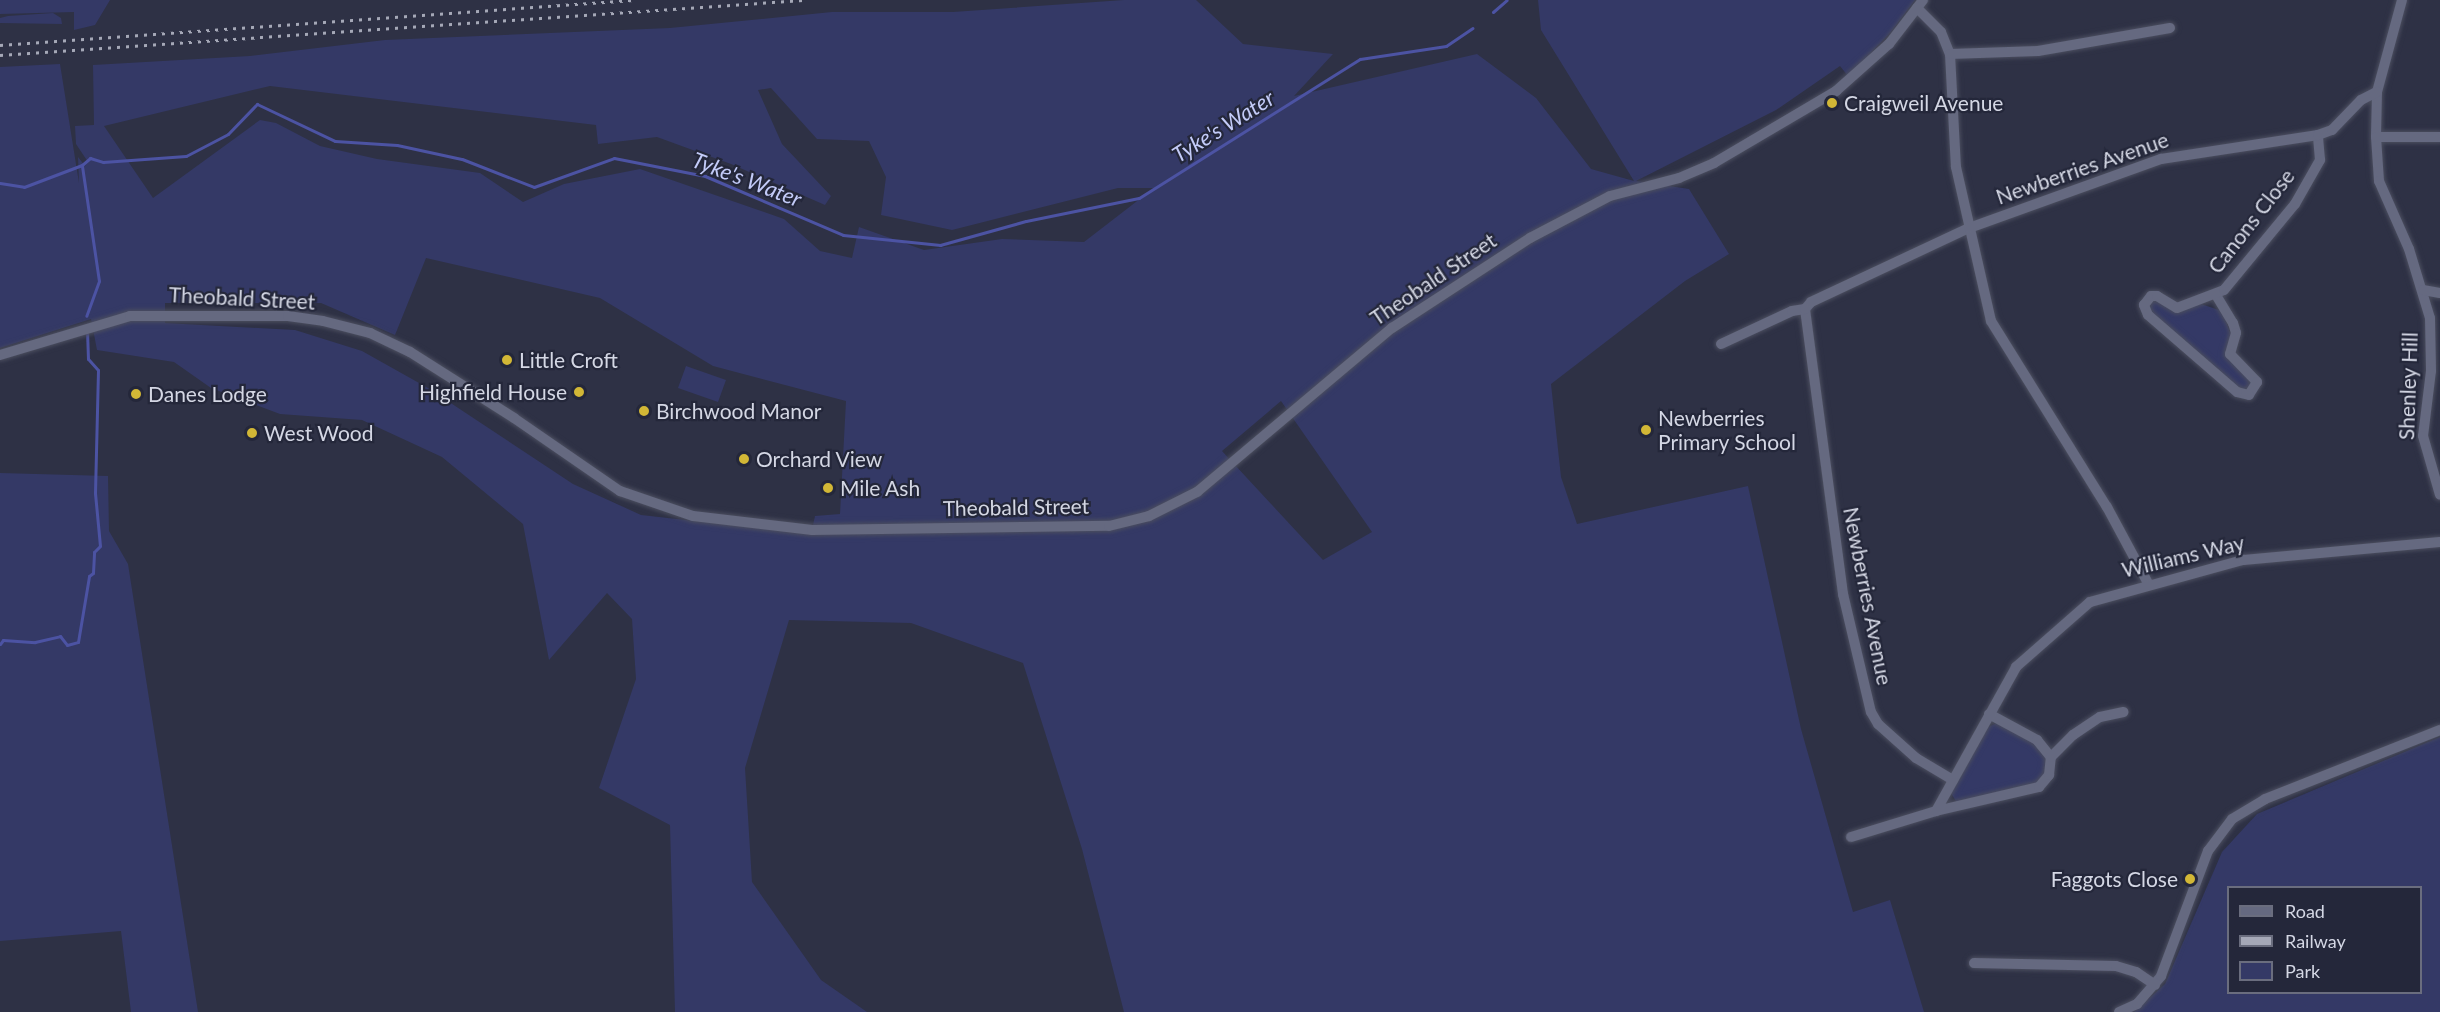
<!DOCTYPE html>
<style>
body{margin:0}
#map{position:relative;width:2440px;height:1012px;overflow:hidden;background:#2e3145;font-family:Lato,sans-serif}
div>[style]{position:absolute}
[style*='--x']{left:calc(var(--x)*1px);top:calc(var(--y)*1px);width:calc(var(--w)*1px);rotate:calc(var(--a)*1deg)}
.green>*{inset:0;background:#343966}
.stream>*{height:3px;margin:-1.5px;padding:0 1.5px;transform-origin:1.5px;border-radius:1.5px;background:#4c53a3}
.roads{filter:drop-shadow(0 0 2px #4b4e5f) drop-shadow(0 0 2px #4b4e5f)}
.minor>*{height:10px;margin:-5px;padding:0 5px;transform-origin:5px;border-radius:5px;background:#656980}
.rail>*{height:3px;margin-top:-1.5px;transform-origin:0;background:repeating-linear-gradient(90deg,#a5a8b7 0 3px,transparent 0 9px)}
.dots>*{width:16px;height:16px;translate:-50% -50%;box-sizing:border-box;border:3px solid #24273a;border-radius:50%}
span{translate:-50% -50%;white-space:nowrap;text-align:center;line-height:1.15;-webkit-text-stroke:4.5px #24273a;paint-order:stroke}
.poi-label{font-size:21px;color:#d4d7e4}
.left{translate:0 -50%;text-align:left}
.right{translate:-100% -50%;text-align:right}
.street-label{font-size:21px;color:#d4d7e4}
.water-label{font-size:22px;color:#c3cbf8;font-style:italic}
.legend{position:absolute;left:2227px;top:886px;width:195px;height:108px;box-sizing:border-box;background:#24273a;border:2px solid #6a6d7e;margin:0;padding:8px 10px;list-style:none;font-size:18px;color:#d4d7e4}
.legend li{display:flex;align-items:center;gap:12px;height:30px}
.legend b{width:30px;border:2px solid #6a6d7e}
</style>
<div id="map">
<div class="green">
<i style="clip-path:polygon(0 0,110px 0,95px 25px,74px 30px,74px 12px,0 14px)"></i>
<i style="clip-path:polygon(evenodd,1124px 0,1196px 0,1243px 44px,1333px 54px,1294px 96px,1477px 54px,1536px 98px,1591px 169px,1634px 181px,1541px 30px,1538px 0,1915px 0,1891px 32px,1848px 76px,1840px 66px,1776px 110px,1636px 181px,1689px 189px,1729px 254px,1685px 281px,1551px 384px,1561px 477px,1577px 524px,1748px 486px,1801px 729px,1853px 912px,1890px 900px,1924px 1012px,1124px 1012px,1082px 849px,1023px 663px,911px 623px,789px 620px,745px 768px,752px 882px,821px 980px,867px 1012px,675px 1012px,670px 825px,599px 788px,636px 679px,632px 619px,607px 593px,549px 660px,523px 524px,442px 457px,362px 420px,280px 414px,211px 388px,174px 362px,97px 350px,91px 319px,0 348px,0 67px,60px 64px,79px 183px,78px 157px,85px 166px,88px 162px,76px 144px,75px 126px,94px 125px,93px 65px,250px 56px,385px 40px,670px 28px,832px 12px,953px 12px,1124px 0,270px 86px,596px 125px,598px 144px,657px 137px,731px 164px,825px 205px,831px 196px,782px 144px,758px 90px,771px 88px,817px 139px,869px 141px,886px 177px,881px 215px,952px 230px,1118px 188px,1154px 188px,1084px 242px,1002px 239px,924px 250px,859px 227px,852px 258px,820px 251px,784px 219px,640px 169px,564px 184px,523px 202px,480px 173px,377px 159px,320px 146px,276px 123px,260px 120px,153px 198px,104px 126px,270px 86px,1124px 0,426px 258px,600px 298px,713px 366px,846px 401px,840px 514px,815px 516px,811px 534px,641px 515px,573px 484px,428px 388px,362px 351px,295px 330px,165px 323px,165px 303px,321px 303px,395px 335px,426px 258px,1124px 0,1281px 401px,1372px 532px,1323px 560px,1222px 451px,1281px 401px)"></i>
<i style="clip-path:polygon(53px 13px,61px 18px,62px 24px,0 23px,0 18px,8px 16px)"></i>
<i style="clip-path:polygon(2152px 299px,2172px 309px,2198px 303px,2222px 311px,2231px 335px,2226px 352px,2254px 383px,2243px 392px,2150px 313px,2148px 304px)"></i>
<i style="clip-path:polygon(686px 366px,726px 380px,718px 402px,678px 388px)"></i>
<i style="clip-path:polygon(0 473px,108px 476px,109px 531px,128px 564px,198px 1012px,131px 1012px,121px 931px,0 941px)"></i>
<i style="clip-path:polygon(1997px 723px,2036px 744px,2047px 758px,2047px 772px,2039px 784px,1957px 803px,1951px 793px,1988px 727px)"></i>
<i style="clip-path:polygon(evenodd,2440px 737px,2440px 1012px,2134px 1012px,2165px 984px,2222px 852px,2257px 814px,2440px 737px,2228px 888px,2420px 888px,2420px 992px,2228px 992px,2228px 888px)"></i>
</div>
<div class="stream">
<i style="--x:1493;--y:12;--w:18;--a:-41"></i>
<i style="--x:82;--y:166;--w:116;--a:81.6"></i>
<i style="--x:99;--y:281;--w:37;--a:110"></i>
<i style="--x:0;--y:183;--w:24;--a:9"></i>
<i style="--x:24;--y:187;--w:62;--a:-20.8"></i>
<i style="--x:82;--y:165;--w:11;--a:-41"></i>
<i style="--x:90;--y:158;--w:14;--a:17"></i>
<i style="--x:103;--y:162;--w:83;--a:-4.1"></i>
<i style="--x:186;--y:156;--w:47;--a:-27.6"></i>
<i style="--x:228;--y:134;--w:42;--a:-46"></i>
<i style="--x:257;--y:104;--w:86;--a:25.4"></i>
<i style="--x:335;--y:141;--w:62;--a:3.7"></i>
<i style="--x:397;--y:145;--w:66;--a:12.2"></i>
<i style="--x:462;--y:159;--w:77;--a:21.3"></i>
<i style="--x:534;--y:187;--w:85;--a:-19.9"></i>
<i style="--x:614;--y:158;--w:93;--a:11.2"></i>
<i style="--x:705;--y:176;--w:150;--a:23.1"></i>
<i style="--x:843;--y:235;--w:98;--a:5.9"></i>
<i style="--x:940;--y:245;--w:89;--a:-15.6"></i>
<i style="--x:1026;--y:221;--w:115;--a:-11.5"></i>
<i style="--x:1139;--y:198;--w:261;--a:-32.2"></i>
<i style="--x:1360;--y:59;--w:87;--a:-8.6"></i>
<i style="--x:1446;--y:46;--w:32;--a:-34"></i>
<i style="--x:0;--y:644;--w:5;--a:-53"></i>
<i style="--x:3;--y:640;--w:32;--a:4"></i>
<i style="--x:35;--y:642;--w:26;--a:-13"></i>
<i style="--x:60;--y:636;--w:11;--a:52"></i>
<i style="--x:67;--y:645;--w:11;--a:-15"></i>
<i style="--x:78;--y:642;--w:67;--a:-80.5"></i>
<i style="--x:89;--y:576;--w:5;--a:-37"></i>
<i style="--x:93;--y:573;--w:21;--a:-87"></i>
<i style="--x:94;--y:552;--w:8;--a:-45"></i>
<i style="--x:100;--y:546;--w:53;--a:-95.4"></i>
<i style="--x:95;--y:493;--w:123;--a:-88.6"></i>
<i style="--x:98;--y:370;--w:15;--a:-132"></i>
<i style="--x:88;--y:359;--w:28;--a:-92"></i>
</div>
<div class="roads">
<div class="minor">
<i style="--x:2402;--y:0;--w:95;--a:105.2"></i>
<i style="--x:2377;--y:92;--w:45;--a:91.3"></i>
<i style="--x:2376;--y:137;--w:44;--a:86.1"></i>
<i style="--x:2379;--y:181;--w:74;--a:66.2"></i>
<i style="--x:2409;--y:249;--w:72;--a:73.1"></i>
<i style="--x:2430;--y:318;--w:53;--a:88.9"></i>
<i style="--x:2431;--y:371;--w:65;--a:97"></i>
<i style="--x:2423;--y:436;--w:61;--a:73.9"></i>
<i style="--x:1917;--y:8;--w:34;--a:45"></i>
<i style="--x:1941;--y:32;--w:24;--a:68"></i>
<i style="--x:1950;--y:54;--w:113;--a:87"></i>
<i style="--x:1956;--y:167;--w:158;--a:77.2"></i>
<i style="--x:1991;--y:321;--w:219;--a:58.1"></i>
<i style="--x:2107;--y:507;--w:86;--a:61.7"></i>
<i style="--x:1950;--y:54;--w:88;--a:-2"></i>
<i style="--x:2038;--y:51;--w:134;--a:-9.9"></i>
<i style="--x:2376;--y:137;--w:64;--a:0"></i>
<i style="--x:2423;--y:290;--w:17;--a:10"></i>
<i style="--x:2216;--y:295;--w:33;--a:59"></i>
<i style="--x:2233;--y:323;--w:10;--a:73"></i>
<i style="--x:2236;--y:333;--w:22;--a:106"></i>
<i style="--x:2230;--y:354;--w:39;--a:46"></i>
<i style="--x:2257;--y:382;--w:15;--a:122"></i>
<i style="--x:2249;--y:395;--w:12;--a:-166"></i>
<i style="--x:2237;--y:392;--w:118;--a:-139.1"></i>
<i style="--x:2148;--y:315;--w:11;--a:-112"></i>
<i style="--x:2144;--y:305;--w:11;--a:-52"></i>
<i style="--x:2151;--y:296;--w:6;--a:0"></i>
<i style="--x:2157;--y:296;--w:23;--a:31"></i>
<i style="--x:2177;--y:308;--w:50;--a:-21"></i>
<i style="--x:2224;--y:290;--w:112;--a:-50.5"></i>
<i style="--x:2295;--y:204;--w:51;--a:-60.4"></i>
<i style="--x:2320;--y:160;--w:25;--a:-95"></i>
<i style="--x:1805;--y:309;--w:288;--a:82.4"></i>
<i style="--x:1843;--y:594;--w:121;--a:76.7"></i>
<i style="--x:1871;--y:712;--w:14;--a:60"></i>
<i style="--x:1878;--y:724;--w:51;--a:41.8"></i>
<i style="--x:1916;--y:758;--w:43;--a:30.7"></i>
<i style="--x:1721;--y:344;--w:78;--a:-24.9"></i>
<i style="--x:1792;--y:311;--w:13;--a:-9"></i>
<i style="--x:1805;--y:309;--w:9;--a:-49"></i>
<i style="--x:1811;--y:302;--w:174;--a:-25.1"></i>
<i style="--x:1969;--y:228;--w:204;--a:-19.8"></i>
<i style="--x:2161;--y:159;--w:159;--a:-8.7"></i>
<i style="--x:2318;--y:135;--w:15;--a:-20"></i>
<i style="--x:2332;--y:130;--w:42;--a:-46"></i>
<i style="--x:2361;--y:100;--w:18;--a:-27"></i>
<i style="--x:0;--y:355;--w:136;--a:-16.7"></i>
<i style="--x:130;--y:316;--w:158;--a:0"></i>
<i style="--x:288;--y:316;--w:35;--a:8"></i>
<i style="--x:323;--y:321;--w:49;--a:14.3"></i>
<i style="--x:370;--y:333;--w:44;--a:25.4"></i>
<i style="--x:410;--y:352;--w:123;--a:32.4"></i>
<i style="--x:514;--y:418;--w:129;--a:34.6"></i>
<i style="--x:620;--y:491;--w:77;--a:18.9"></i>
<i style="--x:693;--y:516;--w:120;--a:6.7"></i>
<i style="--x:812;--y:530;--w:297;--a:-0.8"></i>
<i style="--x:1109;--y:526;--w:41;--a:-14"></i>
<i style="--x:1149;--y:516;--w:54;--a:-26.6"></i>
<i style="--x:1197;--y:492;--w:255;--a:-40.1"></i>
<i style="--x:1392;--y:328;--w:165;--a:-33.1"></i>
<i style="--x:1530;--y:238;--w:90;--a:-27.7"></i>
<i style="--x:1610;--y:196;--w:71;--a:-14.6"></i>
<i style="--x:1679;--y:178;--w:38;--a:-23"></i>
<i style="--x:1714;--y:163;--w:142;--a:-30.5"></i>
<i style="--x:1836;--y:91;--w:71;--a:-41.6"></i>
<i style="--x:1889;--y:44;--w:56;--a:-52.3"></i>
<i style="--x:1989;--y:714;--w:55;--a:28.4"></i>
<i style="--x:2037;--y:740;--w:22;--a:51"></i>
<i style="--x:1936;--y:811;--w:106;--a:-13.1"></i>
<i style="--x:2039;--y:787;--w:16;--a:-50"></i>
<i style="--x:2049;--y:775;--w:18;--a:-84"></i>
<i style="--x:2051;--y:757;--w:31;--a:-45"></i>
<i style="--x:2073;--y:735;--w:32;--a:-34"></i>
<i style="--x:2100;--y:717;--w:24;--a:-12"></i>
<i style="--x:1851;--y:837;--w:89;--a:-17"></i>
<i style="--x:1936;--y:811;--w:165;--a:-60.9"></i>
<i style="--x:2016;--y:667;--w:98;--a:-41.3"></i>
<i style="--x:2090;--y:602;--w:159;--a:-15.4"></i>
<i style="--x:2243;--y:560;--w:198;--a:-5.2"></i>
<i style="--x:1974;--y:963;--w:142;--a:1.2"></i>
<i style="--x:2116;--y:966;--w:21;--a:17"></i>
<i style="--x:2136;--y:972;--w:23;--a:34"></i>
<i style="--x:2119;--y:1012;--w:20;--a:-24"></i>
<i style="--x:2137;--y:1004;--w:37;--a:-49"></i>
<i style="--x:2161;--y:976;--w:134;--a:-69.4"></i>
<i style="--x:2208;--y:851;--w:40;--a:-53"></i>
<i style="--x:2232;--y:819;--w:39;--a:-31"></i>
<i style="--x:2265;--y:799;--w:188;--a:-21.5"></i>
</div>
</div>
<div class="rail">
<i style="--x:0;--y:45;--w:635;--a:-4.07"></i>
<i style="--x:0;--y:55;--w:805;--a:-3.92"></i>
</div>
<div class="dots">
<i style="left:1832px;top:103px;background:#d2b736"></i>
<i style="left:507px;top:360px;background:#d2b736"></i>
<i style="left:579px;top:392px;background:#d2b736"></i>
<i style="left:136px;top:394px;background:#d2b736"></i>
<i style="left:644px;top:411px;background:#d2b736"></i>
<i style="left:1646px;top:430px;background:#d2b736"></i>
<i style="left:252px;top:433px;background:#d2b736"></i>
<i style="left:744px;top:459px;background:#d2b736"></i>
<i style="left:828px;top:488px;background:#d2b736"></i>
<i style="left:2190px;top:879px;background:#d2b736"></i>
</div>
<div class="poi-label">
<span class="left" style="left:1844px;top:103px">Craigweil Avenue</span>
<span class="left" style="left:519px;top:360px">Little Croft</span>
<span class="right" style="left:567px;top:392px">Highfield House</span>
<span class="left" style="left:148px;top:394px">Danes Lodge</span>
<span class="left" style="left:656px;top:411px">Birchwood Manor</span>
<span class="left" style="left:1658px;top:430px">Newberries<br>Primary School</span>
<span class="left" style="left:264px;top:433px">West Wood</span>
<span class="left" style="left:756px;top:459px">Orchard View</span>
<span class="left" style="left:840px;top:488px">Mile Ash</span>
<span class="right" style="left:2178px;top:879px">Faggots Close</span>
</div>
<div class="street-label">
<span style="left:2082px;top:168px;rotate:-19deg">Newberries Avenue</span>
<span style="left:2251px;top:221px;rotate:-52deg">Canons Close</span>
<span style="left:1433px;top:279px;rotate:-34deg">Theobald Street</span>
<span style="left:242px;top:298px;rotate:3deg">Theobald Street</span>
<span style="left:2408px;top:386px;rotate:-88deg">Shenley Hill</span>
<span style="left:1016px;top:507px;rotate:-1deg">Theobald Street</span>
<span style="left:2183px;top:556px;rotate:-13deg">Williams Way</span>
<span style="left:1868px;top:596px;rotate:79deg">Newberries Avenue</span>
</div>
<div class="water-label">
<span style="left:1223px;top:126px;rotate:-32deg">Tyke's Water</span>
<span style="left:747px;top:179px;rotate:21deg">Tyke's Water</span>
</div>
<ul class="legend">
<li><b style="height:8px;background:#656980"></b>Road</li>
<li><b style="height:8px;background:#a5a8b7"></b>Railway</li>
<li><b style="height:16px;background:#343966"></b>Park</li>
</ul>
</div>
